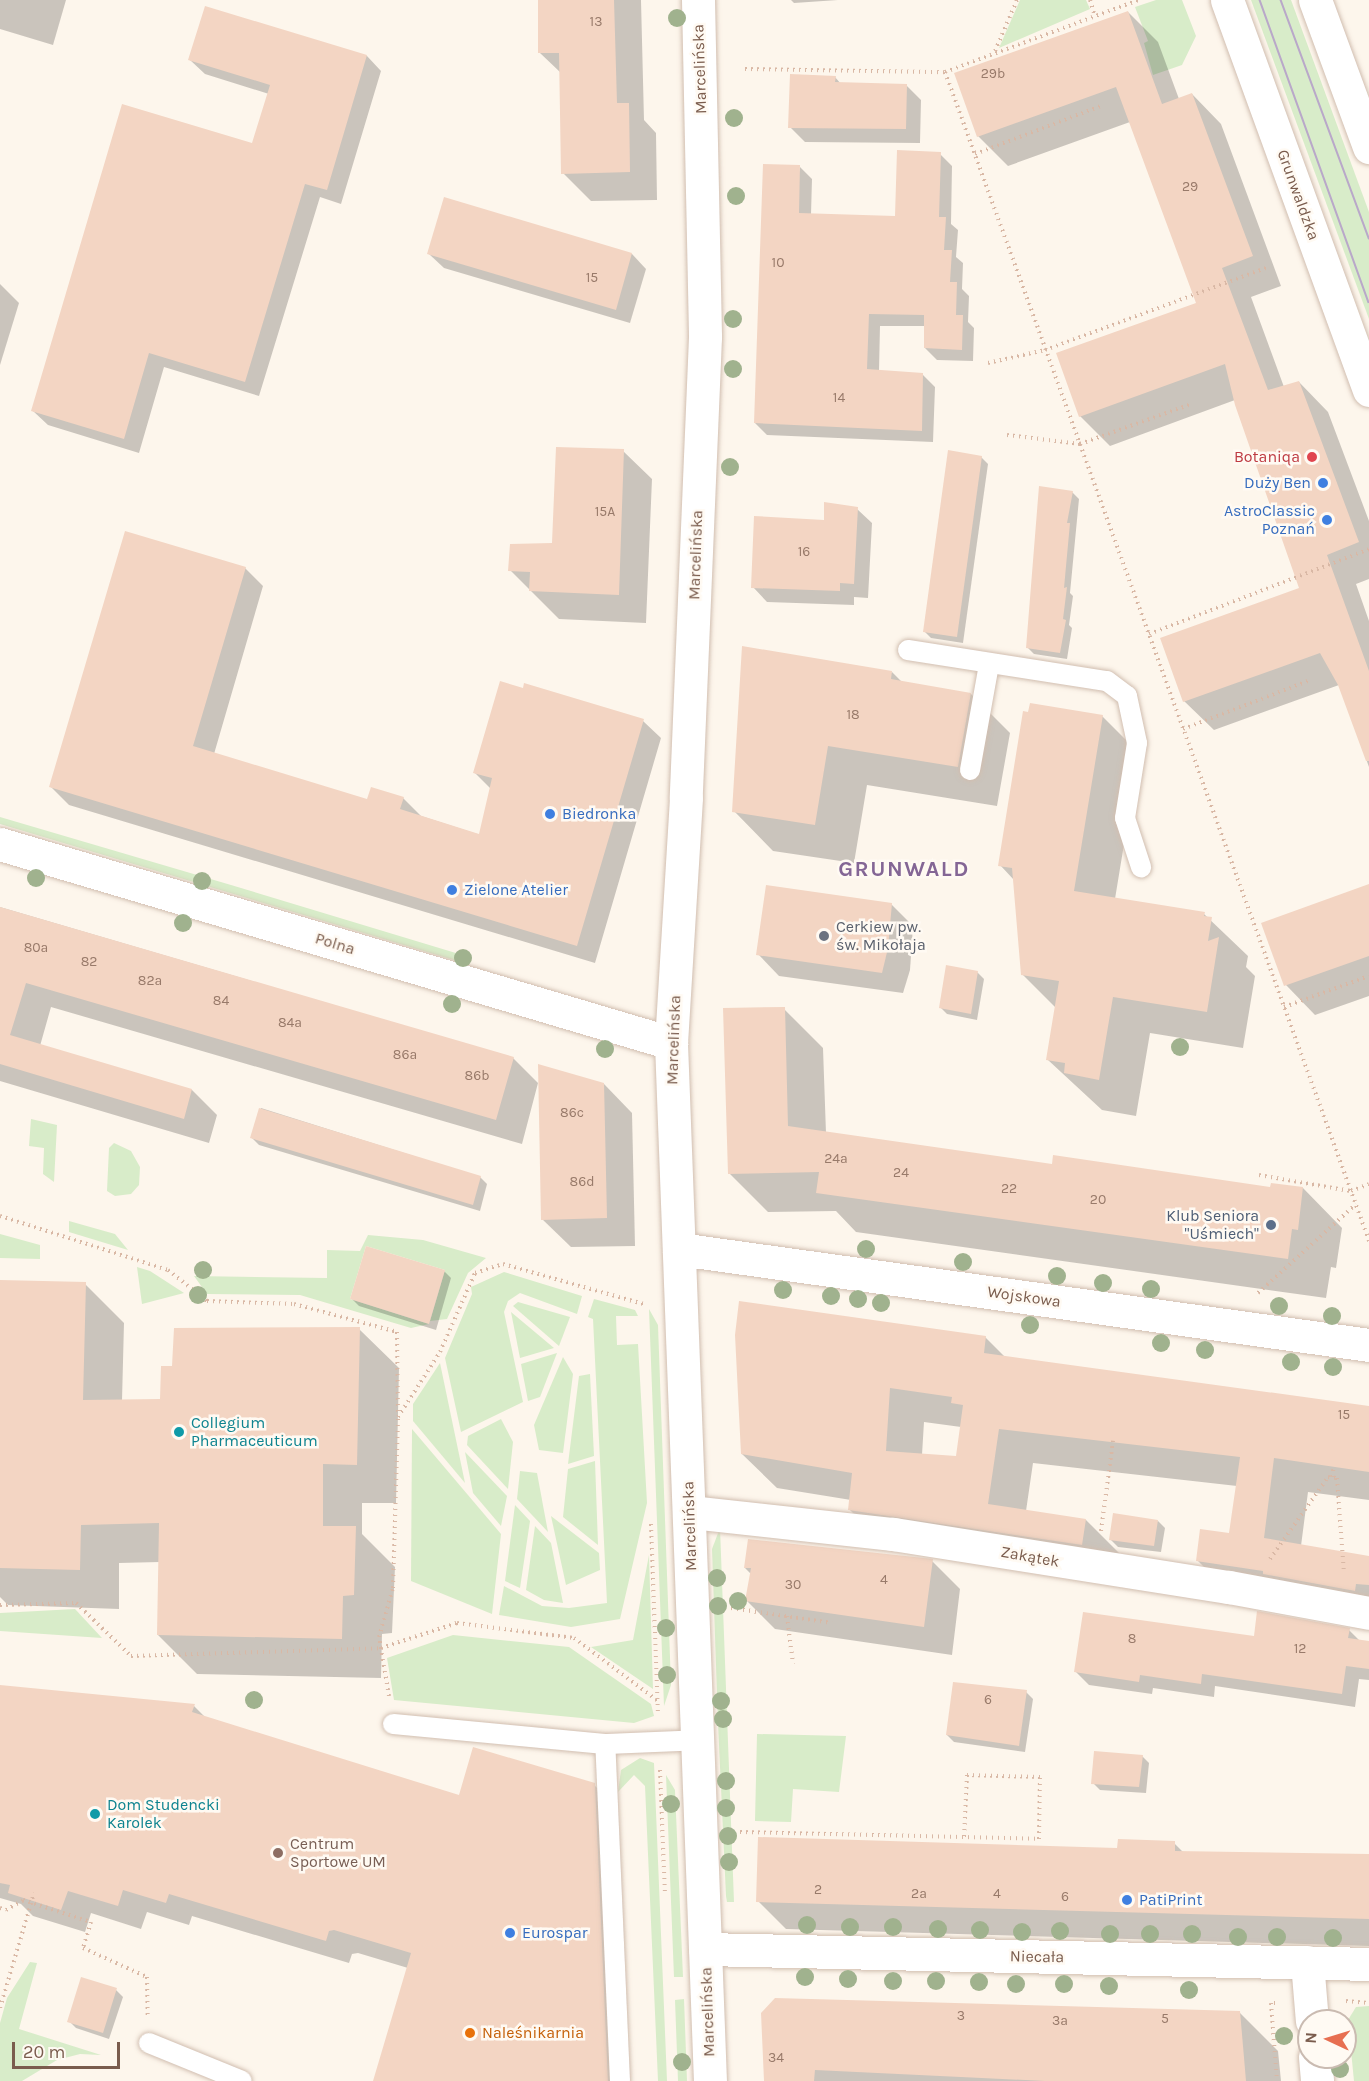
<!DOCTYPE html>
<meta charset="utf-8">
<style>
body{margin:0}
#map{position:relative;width:1369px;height:2081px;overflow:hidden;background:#fdf6ec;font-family:Karla,sans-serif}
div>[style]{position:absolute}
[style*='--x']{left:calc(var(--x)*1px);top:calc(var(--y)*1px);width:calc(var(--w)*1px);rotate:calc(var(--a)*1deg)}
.green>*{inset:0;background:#d8ecc9}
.shadow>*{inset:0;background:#0003}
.building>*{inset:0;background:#f3d5c3}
.path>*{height:4px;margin-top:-2px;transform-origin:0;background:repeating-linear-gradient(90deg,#d9b8a5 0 1.5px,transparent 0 6px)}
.roads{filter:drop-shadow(0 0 2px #d1beb0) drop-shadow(0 0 2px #d1beb0)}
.service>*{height:20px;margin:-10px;padding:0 10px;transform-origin:10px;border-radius:10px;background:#fff}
.minor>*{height:33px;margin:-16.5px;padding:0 16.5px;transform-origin:16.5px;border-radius:16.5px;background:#fff}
.tertiary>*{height:33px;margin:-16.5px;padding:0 16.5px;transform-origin:16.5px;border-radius:16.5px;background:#fff}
.tram>*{height:1.5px;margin:-0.75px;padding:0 0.75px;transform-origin:0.75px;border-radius:0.75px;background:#b9a8c9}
.trees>*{width:18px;height:18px;margin:-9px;border-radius:50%;background:#a0b28e}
.dots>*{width:16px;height:16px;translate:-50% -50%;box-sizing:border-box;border:3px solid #fffaf3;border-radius:50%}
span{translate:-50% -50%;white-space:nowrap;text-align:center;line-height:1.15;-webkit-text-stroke:5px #fffaf3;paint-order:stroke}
.number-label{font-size:14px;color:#987a6a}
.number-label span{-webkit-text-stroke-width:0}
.street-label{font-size:16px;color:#7a5c4d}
.health-label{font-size:16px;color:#be3a42}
.right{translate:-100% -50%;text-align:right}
.shop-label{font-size:16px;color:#366cbe}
.left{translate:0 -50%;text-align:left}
.worship-label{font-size:16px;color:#5b616d}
.service-label{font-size:16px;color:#4e5e75}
.culture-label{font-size:16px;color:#0d838f}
.education-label{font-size:16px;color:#785e54}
.food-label{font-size:16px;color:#c56008}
.district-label{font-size:22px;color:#846695;font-weight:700;letter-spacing:1.5px}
.north{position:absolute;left:1297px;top:2009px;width:60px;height:60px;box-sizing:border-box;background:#fffaf3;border:2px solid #cabbb1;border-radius:50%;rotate:274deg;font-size:16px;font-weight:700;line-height:24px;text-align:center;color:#7a5c4d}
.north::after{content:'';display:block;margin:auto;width:21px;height:27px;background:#e76f51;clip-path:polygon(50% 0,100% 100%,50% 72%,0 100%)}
.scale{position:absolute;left:12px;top:2042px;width:108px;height:27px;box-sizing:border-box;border:3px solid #7a5c4d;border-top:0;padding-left:8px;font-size:18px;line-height:21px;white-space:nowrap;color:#7a5c4d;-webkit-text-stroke:4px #fffaf3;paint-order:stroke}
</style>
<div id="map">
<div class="green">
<i style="clip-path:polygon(1020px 0,1086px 0,1090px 9px,999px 48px)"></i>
<i style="clip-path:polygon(1156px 0,1182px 0,1196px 36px,1182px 65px,1153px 75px,1144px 43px,1148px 41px,1135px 7px)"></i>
<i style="clip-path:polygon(1251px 0,1291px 0,1369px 212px,1369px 319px)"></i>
<i style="clip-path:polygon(0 817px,231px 885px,469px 957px,467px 964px,0 824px)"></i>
<i style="clip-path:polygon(31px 1119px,57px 1125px,54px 1182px,43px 1174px,44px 1148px,29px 1146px)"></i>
<i style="clip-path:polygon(114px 1143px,131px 1151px,140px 1167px,139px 1185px,131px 1194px,115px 1196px,107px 1191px,109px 1148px)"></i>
<i style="clip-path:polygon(69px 1221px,115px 1234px,128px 1250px,69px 1232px)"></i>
<i style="clip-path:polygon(0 1234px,40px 1245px,40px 1259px,0 1258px)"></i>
<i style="clip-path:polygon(368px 1235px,423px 1240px,486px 1258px,468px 1273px,447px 1319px,430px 1321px,445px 1270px,366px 1246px,350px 1299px,429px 1324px,411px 1328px,300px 1295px,207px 1294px,194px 1276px,327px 1278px,327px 1250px,360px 1251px)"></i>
<i style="clip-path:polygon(137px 1267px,150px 1271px,184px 1293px,142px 1304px)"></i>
<i style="clip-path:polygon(504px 1272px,582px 1296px,577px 1314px,520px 1293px,508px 1301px,504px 1312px,523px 1402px,461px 1432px,445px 1358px,472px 1294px,471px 1287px)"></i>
<i style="clip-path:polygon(594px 1299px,635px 1310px,638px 1316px,616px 1316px,617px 1345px,638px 1344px,647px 1503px,620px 1619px,571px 1627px,499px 1615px,504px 1586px,542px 1606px,569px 1608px,607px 1603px,593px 1319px,588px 1317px)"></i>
<i style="clip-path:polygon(518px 1302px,570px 1317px,559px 1346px,513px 1306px)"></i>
<i style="clip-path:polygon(649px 1309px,658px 1325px,671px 1685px,664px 1706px)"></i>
<i style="clip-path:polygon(511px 1312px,554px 1348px,520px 1358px)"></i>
<i style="clip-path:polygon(557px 1353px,540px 1397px,528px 1401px,521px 1364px)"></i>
<i style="clip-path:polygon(563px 1357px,573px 1374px,563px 1453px,539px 1450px,534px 1425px)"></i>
<i style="clip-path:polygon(440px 1363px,465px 1483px,413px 1421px,413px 1404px)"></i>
<i style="clip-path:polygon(590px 1374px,594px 1456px,568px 1464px,579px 1376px)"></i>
<i style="clip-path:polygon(501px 1419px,513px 1442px,508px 1489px,467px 1445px,468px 1436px)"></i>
<i style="clip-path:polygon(412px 1429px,501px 1534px,492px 1614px,411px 1581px)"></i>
<i style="clip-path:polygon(465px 1452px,507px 1496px,501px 1526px,473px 1493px)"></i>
<i style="clip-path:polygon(595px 1461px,598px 1545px,563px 1517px,568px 1469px)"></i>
<i style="clip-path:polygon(520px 1471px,537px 1473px,548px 1532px,517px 1499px)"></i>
<i style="clip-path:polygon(515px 1505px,530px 1521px,520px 1588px,505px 1581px)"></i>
<i style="clip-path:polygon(551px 1516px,599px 1553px,600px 1570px,566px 1585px)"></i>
<i style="clip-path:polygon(535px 1526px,551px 1543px,563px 1603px,544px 1600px,526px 1590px)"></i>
<i style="clip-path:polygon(720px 1528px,734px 1902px,727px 1902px,726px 1896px,718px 1723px,712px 1549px)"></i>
<i style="clip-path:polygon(649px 1555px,653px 1689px,591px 1647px,633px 1640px)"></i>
<i style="clip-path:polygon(75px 1609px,102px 1638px,0 1631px,0 1613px)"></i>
<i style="clip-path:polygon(453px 1635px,569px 1647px,651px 1704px,654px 1716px,634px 1723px,394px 1700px,387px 1658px)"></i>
<i style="clip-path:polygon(757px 1734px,846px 1736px,839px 1792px,793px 1789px,791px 1822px,755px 1821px)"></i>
<i style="clip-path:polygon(640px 1758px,654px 1763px,667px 2081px,658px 2081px,645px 1786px,634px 1775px,618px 1792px,621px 1770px)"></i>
<i style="clip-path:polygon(666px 1775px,675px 1790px,683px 1977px,674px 1977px)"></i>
<i style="clip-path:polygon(30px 1962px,37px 1963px,19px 2029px,101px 2055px,80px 2054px,57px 2060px,22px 2081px,0 2081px,0 2023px,7px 1998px)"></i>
<i style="clip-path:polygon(684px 1999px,687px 2081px,678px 2081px,675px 2000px)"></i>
<i style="clip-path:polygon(1369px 2006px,1369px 2081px,1354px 2081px,1348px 2020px,1356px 2007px)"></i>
</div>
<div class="shadow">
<i style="clip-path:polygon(0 0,66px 0,53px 45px,0 29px)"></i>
<i style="clip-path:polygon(539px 0,641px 0,644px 120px,656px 133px,657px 200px,591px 201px,563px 173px,561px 73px,540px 53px)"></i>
<i style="clip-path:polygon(791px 0,838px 0,794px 3px)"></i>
<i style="clip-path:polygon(206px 8px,367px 56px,381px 71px,341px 204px,320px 197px,259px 396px,164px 367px,139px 453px,48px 425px,33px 411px,253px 145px,269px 94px,205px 74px,190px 60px)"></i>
<i style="clip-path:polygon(1128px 12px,1158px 42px,1179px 99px,1192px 94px,1221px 124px,1281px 286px,1251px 297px,1284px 387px,1299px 382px,1328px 412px,1369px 521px,1369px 579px,1356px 584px,1369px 621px,1369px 767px,1339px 685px,1214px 730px,1184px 701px,1301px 589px,1235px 400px,1110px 446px,1080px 416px,1197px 303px,1130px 122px,1008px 166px,978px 136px)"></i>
<i style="clip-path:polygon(835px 77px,841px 84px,906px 85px,921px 100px,920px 143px,805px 142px,790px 127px)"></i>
<i style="clip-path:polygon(940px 154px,952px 166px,951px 224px,958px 230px,956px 257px,963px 263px,962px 289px,969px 296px,968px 322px,974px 328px,973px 361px,937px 360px,925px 348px,926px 326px,880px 326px,879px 371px,923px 375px,935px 387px,933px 442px,767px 435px,755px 423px,800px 167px,812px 179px,811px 215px,897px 217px)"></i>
<i style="clip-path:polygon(429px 254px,632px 254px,646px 269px,630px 323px,444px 268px)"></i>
<i style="clip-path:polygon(0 284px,19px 303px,0 365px)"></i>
<i style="clip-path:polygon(623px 451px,652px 479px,646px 623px,559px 619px,510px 570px,554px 545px)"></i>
<i style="clip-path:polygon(981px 457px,988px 464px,963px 643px,931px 638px,924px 631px)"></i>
<i style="clip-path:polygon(1072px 492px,1079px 499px,1070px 593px,1073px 596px,1069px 625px,1072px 628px,1067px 659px,1034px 654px,1027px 647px)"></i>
<i style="clip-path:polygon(857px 509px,872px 523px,868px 598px,854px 597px,854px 605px,767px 602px,753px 587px,825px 522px)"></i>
<i style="clip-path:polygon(245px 568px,263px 586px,214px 754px,368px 801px,403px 798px,421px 816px,480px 835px,491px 789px,475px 773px,643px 721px,661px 738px,595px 963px,69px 805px,51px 787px)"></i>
<i style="clip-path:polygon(892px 672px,903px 683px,971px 694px,1010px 733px,997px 806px,867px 785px,854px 863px,773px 851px,734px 811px)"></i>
<i style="clip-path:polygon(1102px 716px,1139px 753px,1115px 899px,1204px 914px,1248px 956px,1246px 967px,1255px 976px,1243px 1048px,1150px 1033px,1136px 1116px,1102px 1110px,1048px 1060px,1056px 1008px,1022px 974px,1014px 880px,1000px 865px)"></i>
<i style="clip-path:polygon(1369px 886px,1369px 996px,1315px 1015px,1286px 985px,1263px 924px)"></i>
<i style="clip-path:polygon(891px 904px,913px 926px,910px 970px,903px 993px,779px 976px,758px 954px)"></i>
<i style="clip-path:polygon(0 907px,513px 1058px,538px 1083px,522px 1144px,51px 1007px,40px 1046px,192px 1090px,217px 1115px,209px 1143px,0 1081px)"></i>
<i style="clip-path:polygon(977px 972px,984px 979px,977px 1020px,947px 1014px,940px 1007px)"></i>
<i style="clip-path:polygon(784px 1009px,823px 1048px,826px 1133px,1053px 1165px,1271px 1189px,1303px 1188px,1342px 1228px,1336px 1268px,1331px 1267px,1326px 1298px,856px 1232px,836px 1211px,768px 1212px,729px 1173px)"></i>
<i style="clip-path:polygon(604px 1084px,632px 1113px,635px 1246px,571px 1247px,542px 1219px)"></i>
<i style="clip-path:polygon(261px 1108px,480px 1177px,487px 1184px,480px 1211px,259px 1145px,252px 1138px)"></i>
<i style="clip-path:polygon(444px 1271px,451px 1278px,436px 1330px,359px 1306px,352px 1299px)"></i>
<i style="clip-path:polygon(0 1281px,85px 1284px,124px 1323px,122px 1401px,161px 1400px,173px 1367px,359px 1329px,399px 1368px,396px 1503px,362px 1503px,362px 1534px,395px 1567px,392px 1633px,382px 1634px,381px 1678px,197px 1674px,158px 1635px,160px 1562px,119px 1563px,119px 1609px,8px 1605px,0 1597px)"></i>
<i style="clip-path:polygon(evenodd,985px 1337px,1005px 1357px,1369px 1409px,1369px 1500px,1308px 1492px,1301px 1546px,1369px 1558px,1369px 1621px,1232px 1595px,1197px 1560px,1230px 1535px,1237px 1486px,1033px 1463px,1026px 1511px,1086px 1520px,1120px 1554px,884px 1544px,850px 1510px,851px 1500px,777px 1488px,742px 1454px,985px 1337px,924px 1422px,961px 1427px,957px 1457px,922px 1455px,924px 1422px)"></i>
<i style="clip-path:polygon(1158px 1521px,1165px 1528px,1161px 1552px,1118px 1547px,1111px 1540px)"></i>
<i style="clip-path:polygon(932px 1561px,960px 1589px,952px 1655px,775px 1629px,747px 1601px,751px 1574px,745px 1568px)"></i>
<i style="clip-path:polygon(1349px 1630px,1360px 1641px,1369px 1642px,1369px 1680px,1359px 1679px,1355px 1707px,1215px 1686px,1214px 1697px,1153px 1688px,1152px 1694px,1089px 1685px,1076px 1672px,1255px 1638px)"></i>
<i style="clip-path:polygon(0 1687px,194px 1706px,205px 1717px,460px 1797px,594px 1785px,618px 1808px,630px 2081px,374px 2081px,408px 1968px,358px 1953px,352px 1954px,349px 1963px,192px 1916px,189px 1925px,147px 1912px,141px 1929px,91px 1913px,85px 1932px,33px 1916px,21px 1904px,0 1898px)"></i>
<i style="clip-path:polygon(1026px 1692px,1033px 1699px,1025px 1752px,954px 1742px,947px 1735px)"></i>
<i style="clip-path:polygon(1142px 1756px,1149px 1763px,1146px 1793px,1100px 1790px,1093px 1783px)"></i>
<i style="clip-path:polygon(1174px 1843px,1184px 1853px,1369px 1857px,1369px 1946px,786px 1929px,758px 1901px)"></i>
<i style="clip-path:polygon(116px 1990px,123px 1997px,109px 2039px,76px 2028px,69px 2021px)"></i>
<i style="clip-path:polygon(1239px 2012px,1278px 2051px,1281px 2081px,766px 2081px,763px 2013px)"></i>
</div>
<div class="building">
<i style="clip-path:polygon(538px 0,614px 0,617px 103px,629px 103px,630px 172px,561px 174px,559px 53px,538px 53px)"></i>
<i style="clip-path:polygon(205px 6px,367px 55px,327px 190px,305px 184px,245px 382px,149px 353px,124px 439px,31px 411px,122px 104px,252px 143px,270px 85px,188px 60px)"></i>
<i style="clip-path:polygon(1128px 11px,1162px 104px,1192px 93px,1253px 256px,1222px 268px,1268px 390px,1299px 381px,1359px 542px,1327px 555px,1369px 671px,1369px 761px,1366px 761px,1338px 685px,1320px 653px,1183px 702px,1160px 638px,1299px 588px,1235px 405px,1225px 364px,1079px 417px,1056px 353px,1196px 303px,1116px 87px,977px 137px,954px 73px)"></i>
<i style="clip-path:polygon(790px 74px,836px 76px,835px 82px,907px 84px,906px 129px,788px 128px)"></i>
<i style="clip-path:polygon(897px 150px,941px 152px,939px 217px,946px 217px,944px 250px,952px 250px,950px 282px,957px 282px,956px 315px,963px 315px,962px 350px,924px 348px,924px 315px,869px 314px,867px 369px,923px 373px,922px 431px,754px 423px,763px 164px,800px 165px,799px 213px,895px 216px)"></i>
<i style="clip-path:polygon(444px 197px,632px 253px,616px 310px,427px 254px)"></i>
<i style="clip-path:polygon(556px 447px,624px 449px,619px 595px,529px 591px,530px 572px,508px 571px,510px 544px,552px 543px)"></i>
<i style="clip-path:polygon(948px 450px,982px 456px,957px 637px,923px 632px)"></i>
<i style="clip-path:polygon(1039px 486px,1073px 491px,1067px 523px,1070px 523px,1064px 588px,1067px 587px,1063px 619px,1066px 620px,1060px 653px,1026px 648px)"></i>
<i style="clip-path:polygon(824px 502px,858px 507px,854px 584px,840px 583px,840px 591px,751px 588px,754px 516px,824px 520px)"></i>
<i style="clip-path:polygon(125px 531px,246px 567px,193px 746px,367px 799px,371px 787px,404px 797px,400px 809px,479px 834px,492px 778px,473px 773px,500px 681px,523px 688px,524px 683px,644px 719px,577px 946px,49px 787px)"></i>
<i style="clip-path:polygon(742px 646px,892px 671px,891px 679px,971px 693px,958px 767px,828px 746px,815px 825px,732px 812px)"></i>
<i style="clip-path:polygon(1030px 703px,1103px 715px,1074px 891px,1205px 912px,1204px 916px,1212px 917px,1208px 941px,1219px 937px,1207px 1012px,1113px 997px,1099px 1080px,1064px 1073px,1065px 1063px,1046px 1060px,1059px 981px,1021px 975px,1012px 868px,998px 866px,1023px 711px,1028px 712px)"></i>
<i style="clip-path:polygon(1369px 884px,1369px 956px,1284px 986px,1261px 923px)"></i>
<i style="clip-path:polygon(766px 885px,892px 903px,888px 948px,882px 973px,756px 955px)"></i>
<i style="clip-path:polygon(0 907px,514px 1057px,496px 1120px,26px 983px,10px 1035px,192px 1089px,184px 1119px,0 1064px)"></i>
<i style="clip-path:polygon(946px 965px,978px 971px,971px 1014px,939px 1008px)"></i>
<i style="clip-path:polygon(785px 1007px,788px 1126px,1052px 1164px,1053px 1155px,1270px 1187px,1271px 1183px,1303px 1187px,1298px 1230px,1292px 1229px,1288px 1259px,816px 1193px,819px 1172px,728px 1174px,723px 1008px)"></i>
<i style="clip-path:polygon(538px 1064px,604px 1083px,607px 1218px,541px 1220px)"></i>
<i style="clip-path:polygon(259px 1108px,481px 1176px,473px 1205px,250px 1138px)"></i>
<i style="clip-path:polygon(366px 1246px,445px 1270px,429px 1324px,350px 1299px)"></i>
<i style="clip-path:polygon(0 1280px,86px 1282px,83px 1400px,160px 1399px,161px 1366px,172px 1366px,174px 1328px,360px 1327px,357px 1465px,323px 1464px,323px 1526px,356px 1526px,354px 1595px,343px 1596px,342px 1639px,157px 1635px,159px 1523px,81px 1525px,80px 1570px,0 1568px)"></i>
<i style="clip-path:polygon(evenodd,739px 1301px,986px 1336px,984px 1353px,1369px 1406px,1369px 1472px,1274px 1458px,1264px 1538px,1369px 1556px,1369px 1585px,1356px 1584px,1355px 1591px,1263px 1574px,1263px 1571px,1196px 1561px,1200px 1529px,1229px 1533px,1240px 1457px,999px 1429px,988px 1504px,1086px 1519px,1082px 1545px,848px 1510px,852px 1473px,741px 1454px,735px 1335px,739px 1301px,890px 1388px,952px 1397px,951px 1403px,963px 1405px,956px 1456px,886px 1451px,890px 1388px)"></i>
<i style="clip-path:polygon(1113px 1513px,1158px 1520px,1154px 1546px,1109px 1540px)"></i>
<i style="clip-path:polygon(748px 1539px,933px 1559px,924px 1627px,745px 1601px,751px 1568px,744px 1568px)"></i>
<i style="clip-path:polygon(1257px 1611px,1350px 1628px,1348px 1638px,1369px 1641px,1369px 1669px,1346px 1666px,1342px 1694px,1202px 1674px,1201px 1684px,1140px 1675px,1139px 1682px,1074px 1672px,1083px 1612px,1254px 1636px)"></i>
<i style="clip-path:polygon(953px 1682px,1027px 1690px,1019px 1746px,946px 1735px)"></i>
<i style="clip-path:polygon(0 1685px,195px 1704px,192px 1712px,459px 1795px,473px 1747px,595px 1783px,608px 2081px,373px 2081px,411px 1953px,334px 1930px,329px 1931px,326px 1941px,169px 1894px,166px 1903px,123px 1890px,118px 1906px,68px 1891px,61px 1910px,8px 1893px,10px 1885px,0 1883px)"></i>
<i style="clip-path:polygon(1094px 1751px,1143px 1755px,1139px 1787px,1091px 1784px)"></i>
<i style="clip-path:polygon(758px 1837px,1117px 1848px,1118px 1839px,1175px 1841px,1175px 1851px,1369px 1854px,1369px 1919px,756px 1902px)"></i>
<i style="clip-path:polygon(81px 1977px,117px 1988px,103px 2033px,67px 2022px)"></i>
<i style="clip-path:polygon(775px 1998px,1240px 2011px,1246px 2081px,1045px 2081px,815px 2070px,814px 2081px,764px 2081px,761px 2013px)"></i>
</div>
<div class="path">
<i style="--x:1090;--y:0;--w:17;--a:73"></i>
<i style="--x:995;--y:51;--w:56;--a:-66.7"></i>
<i style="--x:745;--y:69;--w:200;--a:0.9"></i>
<i style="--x:945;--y:72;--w:207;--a:-20.4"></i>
<i style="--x:945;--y:72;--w:1244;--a:70.06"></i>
<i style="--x:975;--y:154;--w:137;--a:-20.9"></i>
<i style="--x:988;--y:363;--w:58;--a:-12.8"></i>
<i style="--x:1045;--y:350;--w:238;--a:-20.4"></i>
<i style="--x:1007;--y:435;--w:74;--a:7"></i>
<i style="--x:1080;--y:444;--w:118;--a:-19.8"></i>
<i style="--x:1149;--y:634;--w:236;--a:-21.1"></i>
<i style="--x:1183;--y:729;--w:134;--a:-21"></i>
<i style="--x:1284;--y:1007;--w:90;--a:-20"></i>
<i style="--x:1259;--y:1175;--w:93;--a:9.9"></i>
<i style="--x:1351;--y:1191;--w:19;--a:-21"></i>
<i style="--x:0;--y:1216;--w:176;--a:17.8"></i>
<i style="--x:168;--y:1270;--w:50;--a:38.5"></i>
<i style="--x:207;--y:1301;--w:87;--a:2"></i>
<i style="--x:294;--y:1304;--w:107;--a:15.2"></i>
<i style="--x:397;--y:1332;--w:84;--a:89.3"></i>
<i style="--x:1258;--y:1293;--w:132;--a:-42.2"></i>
<i style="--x:1332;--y:1477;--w:11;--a:-80"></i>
<i style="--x:651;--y:1524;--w:191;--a:87.9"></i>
<i style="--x:1101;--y:1531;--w:91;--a:-82.4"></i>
<i style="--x:1270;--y:1559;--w:100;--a:-54.7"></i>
<i style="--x:1328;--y:1477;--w:9;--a:6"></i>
<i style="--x:1337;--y:1478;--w:95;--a:85.8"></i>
<i style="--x:0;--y:1605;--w:76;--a:-1.5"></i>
<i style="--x:76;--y:1603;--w:76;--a:43.9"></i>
<i style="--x:131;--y:1656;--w:250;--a:-1.8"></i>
<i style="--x:381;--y:1648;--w:80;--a:-18.2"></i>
<i style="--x:457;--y:1623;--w:118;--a:7.3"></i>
<i style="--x:574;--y:1638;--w:104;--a:36.8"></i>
<i style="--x:731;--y:1608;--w:102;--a:8.4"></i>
<i style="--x:787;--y:1616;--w:48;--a:82.9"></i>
<i style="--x:389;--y:1696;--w:60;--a:-99.6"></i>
<i style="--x:379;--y:1637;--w:51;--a:-74.1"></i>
<i style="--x:393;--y:1588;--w:171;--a:-88.3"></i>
<i style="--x:398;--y:1417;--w:77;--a:-57.1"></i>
<i style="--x:440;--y:1352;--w:86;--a:-66.1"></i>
<i style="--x:475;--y:1273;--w:29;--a:-18"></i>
<i style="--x:503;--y:1264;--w:146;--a:15.9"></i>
<i style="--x:660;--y:1770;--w:124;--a:87.7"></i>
<i style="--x:740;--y:1832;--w:299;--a:1.3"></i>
<i style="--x:1039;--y:1839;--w:62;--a:-89.1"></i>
<i style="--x:1040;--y:1777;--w:73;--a:-178.4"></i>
<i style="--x:967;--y:1775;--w:62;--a:92.8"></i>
<i style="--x:0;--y:1908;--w:6;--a:18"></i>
<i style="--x:6;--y:1910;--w:20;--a:-30"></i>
<i style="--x:23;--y:1900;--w:71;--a:17.9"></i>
<i style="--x:91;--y:1922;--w:27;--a:107"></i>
<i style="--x:83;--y:1948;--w:70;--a:24.4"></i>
<i style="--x:147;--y:1977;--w:39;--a:89"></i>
<i style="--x:1346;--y:2001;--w:23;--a:5"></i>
<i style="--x:1275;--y:2003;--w:4;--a:180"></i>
<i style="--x:1271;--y:2003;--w:78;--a:85.6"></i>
<i style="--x:0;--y:2008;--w:120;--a:-73.5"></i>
</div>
<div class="roads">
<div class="service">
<i style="--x:908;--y:650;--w:201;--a:8.9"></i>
<i style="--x:1107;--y:681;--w:25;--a:37"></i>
<i style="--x:1127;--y:696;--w:48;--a:78"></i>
<i style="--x:1137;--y:743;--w:76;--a:99.1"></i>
<i style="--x:1125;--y:818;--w:52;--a:71.9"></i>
<i style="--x:970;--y:770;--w:108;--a:-79.8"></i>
<i style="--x:393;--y:1724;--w:213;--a:5.4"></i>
<i style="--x:149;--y:2043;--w:100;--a:22.2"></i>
<i style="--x:620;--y:2081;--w:337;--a:-92.5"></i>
<i style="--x:605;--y:1744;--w:94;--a:-2.4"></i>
</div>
<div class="minor">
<i style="--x:698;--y:0;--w:337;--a:88.8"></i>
<i style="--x:705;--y:337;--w:461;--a:92.4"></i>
<i style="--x:686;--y:798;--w:245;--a:93.5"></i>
<i style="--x:671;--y:1043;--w:1039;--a:87.85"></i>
<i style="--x:0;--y:844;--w:700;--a:16.52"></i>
<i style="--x:679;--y:1249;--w:697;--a:7.92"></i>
<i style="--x:690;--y:1512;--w:204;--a:6.2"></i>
<i style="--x:893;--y:1534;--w:340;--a:9"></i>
<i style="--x:1229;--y:1587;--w:142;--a:10.5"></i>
<i style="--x:705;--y:1949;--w:664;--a:1.29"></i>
<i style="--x:1307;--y:1962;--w:59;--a:85.2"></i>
<i style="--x:1315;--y:2057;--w:24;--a:85"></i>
</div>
<div class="tertiary">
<i style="--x:1227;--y:0;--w:415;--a:70"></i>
<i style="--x:1315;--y:0;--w:157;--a:69.8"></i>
</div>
</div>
<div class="tram">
<i style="--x:1260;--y:0;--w:321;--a:70.2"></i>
<i style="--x:1281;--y:0;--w:254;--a:69.7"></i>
</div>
<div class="trees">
<i style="left:677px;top:18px"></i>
<i style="left:734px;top:118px"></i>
<i style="left:736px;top:196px"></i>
<i style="left:733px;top:319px"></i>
<i style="left:733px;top:369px"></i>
<i style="left:730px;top:467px"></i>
<i style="left:36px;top:878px"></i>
<i style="left:202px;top:881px"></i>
<i style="left:183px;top:923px"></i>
<i style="left:463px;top:958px"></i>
<i style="left:452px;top:1004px"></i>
<i style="left:1180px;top:1047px"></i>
<i style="left:605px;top:1049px"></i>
<i style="left:866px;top:1249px"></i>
<i style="left:963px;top:1262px"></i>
<i style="left:203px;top:1270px"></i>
<i style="left:1057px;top:1276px"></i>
<i style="left:1103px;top:1283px"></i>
<i style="left:1151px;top:1289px"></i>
<i style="left:783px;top:1290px"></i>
<i style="left:198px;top:1295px"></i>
<i style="left:831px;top:1296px"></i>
<i style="left:858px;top:1299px"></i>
<i style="left:881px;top:1303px"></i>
<i style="left:1279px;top:1306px"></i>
<i style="left:1332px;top:1316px"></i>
<i style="left:1030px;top:1325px"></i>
<i style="left:1161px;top:1343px"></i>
<i style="left:1205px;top:1350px"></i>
<i style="left:1291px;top:1362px"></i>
<i style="left:1333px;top:1367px"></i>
<i style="left:717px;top:1578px"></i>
<i style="left:738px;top:1601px"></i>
<i style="left:718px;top:1606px"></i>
<i style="left:666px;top:1628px"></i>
<i style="left:667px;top:1675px"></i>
<i style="left:254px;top:1700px"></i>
<i style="left:721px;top:1701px"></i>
<i style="left:723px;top:1719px"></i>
<i style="left:726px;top:1781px"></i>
<i style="left:671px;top:1804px"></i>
<i style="left:726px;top:1808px"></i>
<i style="left:728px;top:1836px"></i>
<i style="left:729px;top:1862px"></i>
<i style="left:807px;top:1925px"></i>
<i style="left:850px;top:1927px"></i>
<i style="left:893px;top:1927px"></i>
<i style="left:938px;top:1929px"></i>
<i style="left:980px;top:1930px"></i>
<i style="left:1060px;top:1931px"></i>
<i style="left:1022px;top:1932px"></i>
<i style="left:1110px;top:1934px"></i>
<i style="left:1150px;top:1934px"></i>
<i style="left:1192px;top:1934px"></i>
<i style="left:1238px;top:1937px"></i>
<i style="left:1277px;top:1937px"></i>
<i style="left:1333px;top:1938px"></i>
<i style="left:805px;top:1977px"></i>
<i style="left:848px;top:1979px"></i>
<i style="left:893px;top:1981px"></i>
<i style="left:936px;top:1981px"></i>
<i style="left:979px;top:1982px"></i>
<i style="left:1016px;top:1984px"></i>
<i style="left:1064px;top:1984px"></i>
<i style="left:1109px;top:1986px"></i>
<i style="left:1189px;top:1990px"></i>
<i style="left:1284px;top:2036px"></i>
<i style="left:682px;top:2062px"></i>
<i style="left:1340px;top:2069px"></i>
</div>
<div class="dots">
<i style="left:1312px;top:457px;background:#e0444e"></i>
<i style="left:1323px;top:483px;background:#3f7fe0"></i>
<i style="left:1327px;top:520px;background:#3f7fe0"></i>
<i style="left:550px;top:814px;background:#3f7fe0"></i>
<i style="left:452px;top:890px;background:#3f7fe0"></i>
<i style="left:824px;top:936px;background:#6b7280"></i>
<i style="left:1271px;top:1225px;background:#5c6f8a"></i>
<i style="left:179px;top:1432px;background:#0f9aa8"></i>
<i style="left:95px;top:1814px;background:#0f9aa8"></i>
<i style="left:278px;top:1853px;background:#8d6e63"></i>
<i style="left:1127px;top:1900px;background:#3f7fe0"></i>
<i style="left:510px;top:1933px;background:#3f7fe0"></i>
<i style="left:470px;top:2033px;background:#e8710a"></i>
</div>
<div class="number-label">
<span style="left:596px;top:22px">13</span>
<span style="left:993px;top:74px">29b</span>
<span style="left:1190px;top:187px">29</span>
<span style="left:778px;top:263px">10</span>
<span style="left:592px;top:278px">15</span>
<span style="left:839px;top:398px">14</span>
<span style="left:605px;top:512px">15A</span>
<span style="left:804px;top:552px">16</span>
<span style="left:853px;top:715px">18</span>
<span style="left:36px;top:948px">80a</span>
<span style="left:89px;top:962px">82</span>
<span style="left:150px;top:981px">82a</span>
<span style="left:221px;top:1001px">84</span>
<span style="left:290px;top:1023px">84a</span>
<span style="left:405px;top:1055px">86a</span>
<span style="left:477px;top:1076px">86b</span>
<span style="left:572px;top:1113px">86c</span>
<span style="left:836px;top:1159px">24a</span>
<span style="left:901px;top:1173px">24</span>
<span style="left:582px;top:1182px">86d</span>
<span style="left:1009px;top:1189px">22</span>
<span style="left:1098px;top:1200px">20</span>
<span style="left:1344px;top:1415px">15</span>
<span style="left:884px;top:1580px">4</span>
<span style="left:793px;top:1585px">30</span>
<span style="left:1132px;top:1639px">8</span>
<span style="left:1300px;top:1649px">12</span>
<span style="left:988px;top:1700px">6</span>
<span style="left:818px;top:1890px">2</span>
<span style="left:919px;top:1894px">2a</span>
<span style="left:997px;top:1894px">4</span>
<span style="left:1065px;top:1897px">6</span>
<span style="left:961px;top:2016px">3</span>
<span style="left:1165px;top:2019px">5</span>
<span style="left:1060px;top:2021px">3a</span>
<span style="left:776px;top:2058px">34</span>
</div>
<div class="street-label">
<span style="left:700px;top:69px;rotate:-92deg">Marcelińska</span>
<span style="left:1298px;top:195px;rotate:70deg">Grunwaldzka</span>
<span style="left:696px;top:555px;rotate:-88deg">Marcelińska</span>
<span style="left:335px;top:944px;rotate:17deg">Polna</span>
<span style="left:674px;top:1040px;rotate:-88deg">Marcelińska</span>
<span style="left:1024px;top:1297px;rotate:8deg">Wojskowa</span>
<span style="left:690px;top:1526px;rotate:-92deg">Marcelińska</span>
<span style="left:1030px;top:1557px;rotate:10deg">Zakątek</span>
<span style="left:1037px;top:1957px;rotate:1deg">Niecała</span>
<span style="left:708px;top:2012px;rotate:-92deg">Marcelińska</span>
</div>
<div class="health-label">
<span class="right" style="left:1300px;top:457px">Botaniqa</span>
</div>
<div class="shop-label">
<span class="right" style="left:1311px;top:483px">Duży Ben</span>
<span class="right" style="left:1315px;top:520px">AstroClassic<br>Poznań</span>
<span class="left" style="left:562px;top:814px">Biedronka</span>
<span class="left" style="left:464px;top:890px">Zielone Atelier</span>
<span class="left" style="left:1139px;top:1900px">PatiPrint</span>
<span class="left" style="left:522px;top:1933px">Eurospar</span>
</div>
<div class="worship-label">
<span class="left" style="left:836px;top:936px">Cerkiew pw.<br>św. Mikołaja</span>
</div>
<div class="service-label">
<span class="right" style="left:1259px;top:1225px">Klub Seniora<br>"Uśmiech"</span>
</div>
<div class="culture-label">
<span class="left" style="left:191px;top:1432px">Collegium<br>Pharmaceuticum</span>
<span class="left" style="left:107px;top:1814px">Dom Studencki<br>Karolek</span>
</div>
<div class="education-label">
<span class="left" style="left:290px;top:1853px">Centrum<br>Sportowe UM</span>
</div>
<div class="food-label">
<span class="left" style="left:482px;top:2033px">Naleśnikarnia</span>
</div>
<div class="district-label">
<span style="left:904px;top:870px">GRUNWALD</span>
</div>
<div class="north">N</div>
<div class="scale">20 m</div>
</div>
